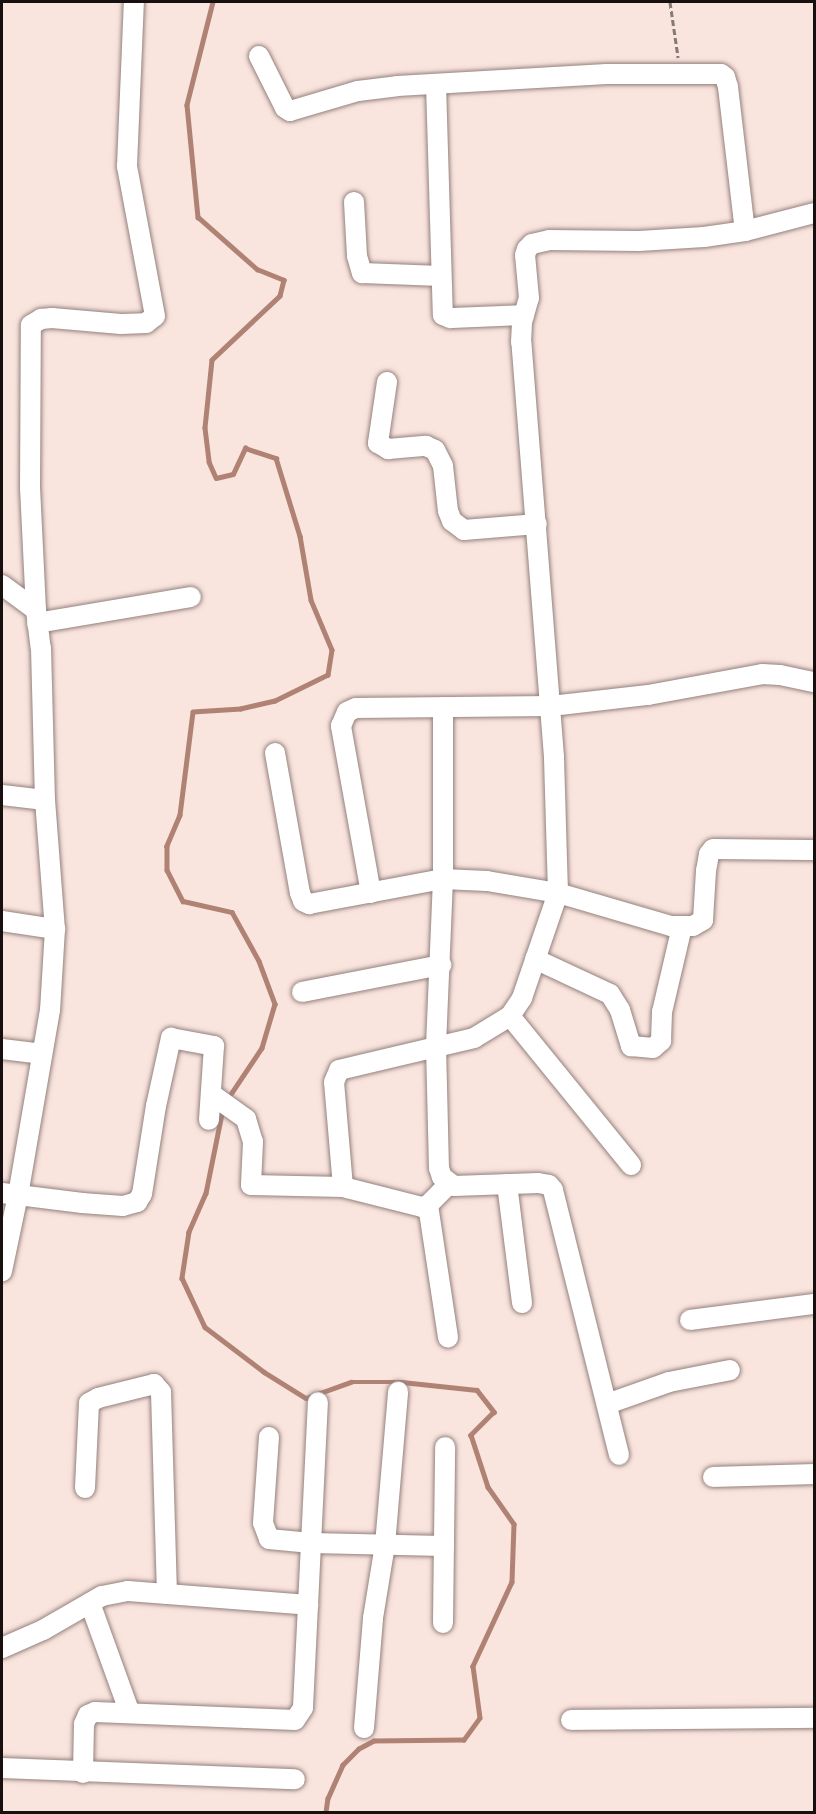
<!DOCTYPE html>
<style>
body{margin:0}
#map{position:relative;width:816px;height:1814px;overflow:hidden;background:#f9e4de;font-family:"Noto Serif",serif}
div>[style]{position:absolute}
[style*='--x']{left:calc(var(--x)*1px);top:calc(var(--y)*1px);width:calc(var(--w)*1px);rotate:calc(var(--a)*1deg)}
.stream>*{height:4.5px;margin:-2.25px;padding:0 2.25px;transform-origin:2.25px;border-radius:2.25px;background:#b08274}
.path>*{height:3px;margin-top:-1.5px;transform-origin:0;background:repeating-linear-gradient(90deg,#867874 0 6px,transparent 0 9px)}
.roads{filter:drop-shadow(0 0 2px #94817c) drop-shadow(0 0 2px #94817c)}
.minor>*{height:20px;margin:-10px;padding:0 10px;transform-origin:10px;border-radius:10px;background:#fff}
span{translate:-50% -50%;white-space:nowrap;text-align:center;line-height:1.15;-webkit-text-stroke:6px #fff;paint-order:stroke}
.frame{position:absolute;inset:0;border:3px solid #17100e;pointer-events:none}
</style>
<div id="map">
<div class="stream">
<i style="--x:213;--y:2;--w:106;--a:104.2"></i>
<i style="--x:187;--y:105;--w:113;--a:84.4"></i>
<i style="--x:198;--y:217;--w:79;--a:41.4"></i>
<i style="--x:257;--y:269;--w:29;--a:22"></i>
<i style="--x:284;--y:280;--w:16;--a:104"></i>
<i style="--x:280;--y:296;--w:93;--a:136.7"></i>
<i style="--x:212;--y:360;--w:68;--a:95.9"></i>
<i style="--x:205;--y:428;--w:34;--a:83"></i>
<i style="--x:209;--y:462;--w:17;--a:66"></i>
<i style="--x:216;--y:478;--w:17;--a:-13"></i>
<i style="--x:233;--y:474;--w:29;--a:-65"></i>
<i style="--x:245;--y:448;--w:33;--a:18"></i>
<i style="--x:276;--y:458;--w:82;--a:72.9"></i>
<i style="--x:300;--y:536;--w:65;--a:80.2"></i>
<i style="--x:311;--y:600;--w:54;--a:67.2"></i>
<i style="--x:332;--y:650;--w:25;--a:99"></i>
<i style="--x:328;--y:675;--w:59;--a:153.9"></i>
<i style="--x:275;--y:701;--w:35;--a:167"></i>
<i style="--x:241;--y:709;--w:48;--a:176.4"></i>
<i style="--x:193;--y:712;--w:104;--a:97.2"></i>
<i style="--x:180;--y:815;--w:34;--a:113"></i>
<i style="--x:167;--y:846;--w:24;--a:90"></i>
<i style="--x:167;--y:870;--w:35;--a:63"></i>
<i style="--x:183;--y:901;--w:50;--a:12.7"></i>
<i style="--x:232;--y:912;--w:56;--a:61.1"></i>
<i style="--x:259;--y:961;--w:46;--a:69.6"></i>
<i style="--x:275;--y:1004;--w:46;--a:106.5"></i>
<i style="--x:262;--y:1048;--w:54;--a:123.7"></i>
<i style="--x:223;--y:1109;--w:86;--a:101.4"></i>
<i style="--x:206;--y:1193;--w:43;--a:113.6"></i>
<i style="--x:189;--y:1232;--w:47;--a:98.7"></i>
<i style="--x:182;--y:1278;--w:54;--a:64.9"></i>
<i style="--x:205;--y:1327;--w:74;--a:37.3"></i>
<i style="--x:264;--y:1372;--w:49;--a:31.8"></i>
<i style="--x:306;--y:1398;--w:48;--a:-19.6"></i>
<i style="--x:351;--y:1382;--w:51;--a:0"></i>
<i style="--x:402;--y:1382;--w:75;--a:6.1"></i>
<i style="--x:477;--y:1390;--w:28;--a:52"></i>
<i style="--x:494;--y:1412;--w:33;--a:135"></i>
<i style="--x:471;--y:1435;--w:55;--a:71.9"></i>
<i style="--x:488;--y:1487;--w:45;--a:54.9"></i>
<i style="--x:514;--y:1524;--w:58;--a:92"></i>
<i style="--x:512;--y:1582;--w:93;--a:114.9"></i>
<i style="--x:473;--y:1666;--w:52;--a:82.3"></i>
<i style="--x:480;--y:1718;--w:27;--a:126"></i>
<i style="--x:464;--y:1740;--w:90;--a:179.4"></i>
<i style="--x:374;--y:1741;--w:17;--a:152"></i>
<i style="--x:359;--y:1749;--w:23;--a:135"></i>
<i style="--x:343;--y:1765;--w:36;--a:114"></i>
<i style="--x:328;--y:1798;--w:14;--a:98"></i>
</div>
<div class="path">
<i style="--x:670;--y:2;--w:56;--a:81.7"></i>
</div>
<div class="roads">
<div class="minor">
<i style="--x:259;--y:56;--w:58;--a:63.4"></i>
<i style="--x:285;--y:108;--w:6;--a:31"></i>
<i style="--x:290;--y:111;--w:71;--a:-16.4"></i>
<i style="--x:358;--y:91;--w:39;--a:-7"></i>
<i style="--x:397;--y:86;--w:210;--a:-3.3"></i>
<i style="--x:607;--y:74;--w:114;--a:0"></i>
<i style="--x:721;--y:74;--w:5;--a:37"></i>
<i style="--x:725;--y:77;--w:10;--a:73"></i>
<i style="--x:728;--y:87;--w:145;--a:83.3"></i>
<i style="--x:436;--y:84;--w:231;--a:88.3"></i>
<i style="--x:443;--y:315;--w:8;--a:23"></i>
<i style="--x:450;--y:318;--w:74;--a:-2.3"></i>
<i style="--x:354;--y:202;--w:54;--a:86.8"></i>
<i style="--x:357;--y:256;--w:18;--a:74"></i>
<i style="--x:362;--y:273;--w:79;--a:2.2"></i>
<i style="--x:387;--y:382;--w:62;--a:98.4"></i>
<i style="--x:378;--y:443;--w:12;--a:31"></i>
<i style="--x:388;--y:449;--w:38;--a:-5"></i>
<i style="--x:426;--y:446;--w:10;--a:24"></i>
<i style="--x:435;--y:450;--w:18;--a:63"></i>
<i style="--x:443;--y:466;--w:45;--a:83.7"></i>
<i style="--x:448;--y:511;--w:11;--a:68"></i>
<i style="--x:452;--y:521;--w:15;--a:37"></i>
<i style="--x:464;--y:530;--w:73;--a:-4.7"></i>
<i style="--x:2;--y:585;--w:42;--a:36.3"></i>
<i style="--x:36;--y:610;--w:38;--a:83"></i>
<i style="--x:41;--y:648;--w:152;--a:88.5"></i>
<i style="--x:45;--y:800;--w:129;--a:85.6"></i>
<i style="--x:55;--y:929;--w:81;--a:93.5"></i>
<i style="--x:50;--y:1010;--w:188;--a:99.8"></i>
<i style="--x:18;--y:1195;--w:78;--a:101.9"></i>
<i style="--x:36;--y:610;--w:121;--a:-92.8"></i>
<i style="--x:30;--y:489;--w:164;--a:-89.7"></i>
<i style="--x:31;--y:325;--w:12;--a:-31"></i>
<i style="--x:41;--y:319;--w:11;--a:-5"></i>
<i style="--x:52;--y:318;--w:69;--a:5"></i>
<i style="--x:121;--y:324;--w:25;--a:-2"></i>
<i style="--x:146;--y:323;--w:11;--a:-38"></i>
<i style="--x:155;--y:316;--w:153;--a:-100.6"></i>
<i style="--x:127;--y:166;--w:164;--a:-87.6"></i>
<i style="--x:37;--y:623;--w:156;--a:-9.6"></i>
<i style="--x:443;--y:707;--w:172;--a:90"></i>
<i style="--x:443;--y:879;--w:167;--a:92.4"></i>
<i style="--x:436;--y:1046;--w:122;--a:88.6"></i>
<i style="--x:439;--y:1168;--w:9;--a:72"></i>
<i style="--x:442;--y:1177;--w:15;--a:37"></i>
<i style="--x:454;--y:1186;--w:84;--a:-2"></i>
<i style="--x:538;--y:1183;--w:11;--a:10"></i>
<i style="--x:549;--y:1185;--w:6;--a:51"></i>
<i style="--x:553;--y:1190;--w:273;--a:76"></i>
<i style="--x:275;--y:753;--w:142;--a:79.9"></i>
<i style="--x:300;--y:893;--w:9;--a:69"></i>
<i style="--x:303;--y:901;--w:7;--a:27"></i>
<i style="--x:309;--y:904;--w:136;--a:-10.6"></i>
<i style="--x:443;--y:879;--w:44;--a:2.6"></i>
<i style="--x:487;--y:881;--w:72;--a:9.6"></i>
<i style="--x:558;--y:893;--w:118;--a:16.3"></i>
<i style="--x:671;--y:926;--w:22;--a:0"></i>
<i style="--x:693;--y:926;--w:12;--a:-31"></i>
<i style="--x:703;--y:920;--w:49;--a:-86.5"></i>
<i style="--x:706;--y:871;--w:17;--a:-80"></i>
<i style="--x:709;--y:854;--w:6;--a:-51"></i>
<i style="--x:713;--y:849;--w:101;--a:0.6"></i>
<i style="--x:2;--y:795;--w:43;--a:6.6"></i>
<i style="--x:371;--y:893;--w:170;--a:-100.2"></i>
<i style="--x:341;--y:726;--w:15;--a:-67"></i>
<i style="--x:347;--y:712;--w:10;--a:-24"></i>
<i style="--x:356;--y:708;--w:195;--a:-0.6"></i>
<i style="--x:551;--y:706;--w:98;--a:-6.5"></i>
<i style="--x:648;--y:695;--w:116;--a:-10.4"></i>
<i style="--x:762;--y:674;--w:18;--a:3"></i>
<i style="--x:780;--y:675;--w:35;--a:12"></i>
<i style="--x:2;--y:921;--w:54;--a:8.6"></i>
<i style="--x:535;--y:959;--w:83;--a:25"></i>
<i style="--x:610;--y:994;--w:19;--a:58"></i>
<i style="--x:620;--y:1010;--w:38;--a:73"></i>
<i style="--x:631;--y:1046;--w:22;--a:5"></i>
<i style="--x:653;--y:1048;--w:11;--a:-41"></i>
<i style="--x:661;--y:1041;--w:29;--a:-88"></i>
<i style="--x:662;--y:1012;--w:87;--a:-76.8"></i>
<i style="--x:302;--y:992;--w:142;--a:-11"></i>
<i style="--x:510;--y:1016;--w:192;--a:50.9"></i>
<i style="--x:2;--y:1049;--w:39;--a:7"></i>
<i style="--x:211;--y:1094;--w:43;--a:35.5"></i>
<i style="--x:246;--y:1119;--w:24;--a:73"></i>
<i style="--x:253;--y:1142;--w:43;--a:92.7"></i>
<i style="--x:251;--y:1185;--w:92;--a:1.2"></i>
<i style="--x:343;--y:1187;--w:81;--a:14.2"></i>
<i style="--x:422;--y:1207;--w:6;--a:-18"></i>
<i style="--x:428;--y:1205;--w:30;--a:-45"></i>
<i style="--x:507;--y:1184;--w:120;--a:82.8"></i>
<i style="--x:343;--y:1187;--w:105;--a:-94.9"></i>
<i style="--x:334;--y:1082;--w:13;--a:-67"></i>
<i style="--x:339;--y:1070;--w:139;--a:-13.3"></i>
<i style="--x:474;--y:1038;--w:42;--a:-31.4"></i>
<i style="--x:510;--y:1016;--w:22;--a:-56"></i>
<i style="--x:522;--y:998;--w:111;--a:-71.1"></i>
<i style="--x:558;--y:893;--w:136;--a:-91.7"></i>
<i style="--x:554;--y:757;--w:416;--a:-94.5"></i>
<i style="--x:521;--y:342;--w:20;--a:-87"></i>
<i style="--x:522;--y:322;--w:25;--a:-74"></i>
<i style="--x:529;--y:298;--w:43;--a:-95.3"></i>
<i style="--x:525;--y:255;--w:6;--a:-72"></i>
<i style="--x:527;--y:249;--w:7;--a:-45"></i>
<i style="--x:532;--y:244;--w:17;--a:-13"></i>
<i style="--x:549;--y:240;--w:90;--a:0.6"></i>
<i style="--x:639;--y:241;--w:65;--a:-3.5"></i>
<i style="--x:704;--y:237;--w:41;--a:-8.3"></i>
<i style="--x:745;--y:231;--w:71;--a:-14.6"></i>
<i style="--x:2;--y:1193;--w:81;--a:7.1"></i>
<i style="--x:82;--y:1203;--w:41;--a:4.2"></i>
<i style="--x:123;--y:1206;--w:15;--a:-16"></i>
<i style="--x:137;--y:1202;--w:9;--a:-58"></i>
<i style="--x:142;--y:1194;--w:89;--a:-81"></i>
<i style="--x:156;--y:1106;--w:70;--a:-77.6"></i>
<i style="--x:171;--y:1038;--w:44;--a:10.5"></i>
<i style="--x:214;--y:1046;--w:74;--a:93.9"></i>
<i style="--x:428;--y:1205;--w:134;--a:81.4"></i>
<i style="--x:690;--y:1320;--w:125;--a:-7.4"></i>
<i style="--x:607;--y:1404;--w:66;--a:-19.5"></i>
<i style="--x:669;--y:1382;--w:62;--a:-11.1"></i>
<i style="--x:269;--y:1437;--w:86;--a:94"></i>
<i style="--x:263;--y:1523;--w:17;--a:69"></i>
<i style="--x:269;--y:1539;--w:42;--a:5.4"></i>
<i style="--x:311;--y:1543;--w:133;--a:1.3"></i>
<i style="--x:713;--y:1477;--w:101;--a:-1.7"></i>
<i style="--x:85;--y:1488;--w:85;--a:-87.3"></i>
<i style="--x:89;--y:1403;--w:10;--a:-29"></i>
<i style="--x:98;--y:1398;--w:58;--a:-14"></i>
<i style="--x:154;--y:1384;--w:11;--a:49"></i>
<i style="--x:161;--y:1392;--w:202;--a:88.3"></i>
<i style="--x:90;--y:1603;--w:115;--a:70.1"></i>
<i style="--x:308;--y:1605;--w:203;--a:-87.2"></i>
<i style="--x:443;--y:1623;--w:176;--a:-89.3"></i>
<i style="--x:2;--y:1648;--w:45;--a:-23.7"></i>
<i style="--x:43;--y:1630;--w:68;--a:-30"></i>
<i style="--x:102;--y:1596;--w:26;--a:-11"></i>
<i style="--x:128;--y:1591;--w:181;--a:4.4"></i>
<i style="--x:308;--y:1605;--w:103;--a:92.8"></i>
<i style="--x:303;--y:1708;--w:14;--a:124"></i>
<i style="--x:295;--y:1720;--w:200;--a:-177.7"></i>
<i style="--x:95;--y:1712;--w:8;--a:157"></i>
<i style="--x:88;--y:1715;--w:10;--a:114"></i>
<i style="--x:84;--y:1724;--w:49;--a:91.2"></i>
<i style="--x:571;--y:1720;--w:243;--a:-0.5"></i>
<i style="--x:364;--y:1728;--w:110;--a:-85.3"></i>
<i style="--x:373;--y:1618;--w:74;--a:-80.7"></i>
<i style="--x:385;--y:1545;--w:154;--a:-85.1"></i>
<i style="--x:2;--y:1768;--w:293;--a:2.2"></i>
</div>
</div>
<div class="frame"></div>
</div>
